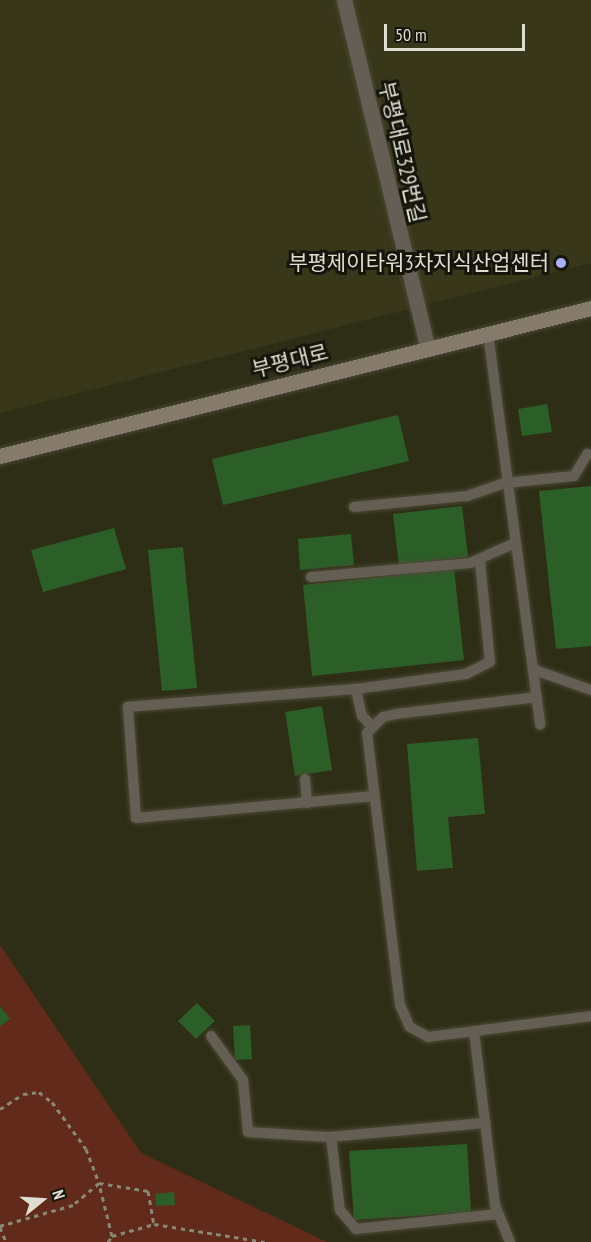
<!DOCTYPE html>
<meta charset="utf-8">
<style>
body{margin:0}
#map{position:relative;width:591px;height:1242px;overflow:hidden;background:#2e2e17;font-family:"PT Sans Narrow","Noto Sans KR",sans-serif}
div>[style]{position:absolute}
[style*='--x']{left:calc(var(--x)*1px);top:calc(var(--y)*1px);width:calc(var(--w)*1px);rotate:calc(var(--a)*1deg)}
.built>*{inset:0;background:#38371a}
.green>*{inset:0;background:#612a1a}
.building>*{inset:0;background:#2c5f28}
.path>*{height:3px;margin-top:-1.5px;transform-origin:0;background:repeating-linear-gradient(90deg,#888876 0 4.5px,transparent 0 9px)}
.roads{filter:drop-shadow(0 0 2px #4a4a35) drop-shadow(0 0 2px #4a4a35)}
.lane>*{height:10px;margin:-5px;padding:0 5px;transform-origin:5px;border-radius:5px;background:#655e55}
.street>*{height:15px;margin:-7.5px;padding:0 7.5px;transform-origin:7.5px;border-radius:7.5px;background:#655e55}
.secondary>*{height:15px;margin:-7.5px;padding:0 7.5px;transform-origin:7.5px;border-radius:7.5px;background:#857a6c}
.dots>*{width:16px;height:16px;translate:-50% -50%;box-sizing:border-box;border:3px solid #15150b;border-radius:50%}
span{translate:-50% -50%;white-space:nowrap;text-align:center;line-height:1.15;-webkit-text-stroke:6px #15150b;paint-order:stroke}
.street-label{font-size:21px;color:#dfdfd1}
.poi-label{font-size:21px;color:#dfdfd1}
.right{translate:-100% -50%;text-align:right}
.north{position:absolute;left:12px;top:1170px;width:60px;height:60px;-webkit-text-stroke:4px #15150b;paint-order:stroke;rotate:72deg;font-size:16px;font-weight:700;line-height:24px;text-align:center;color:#dfdfd1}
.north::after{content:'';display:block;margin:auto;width:21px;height:27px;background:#dfdfd1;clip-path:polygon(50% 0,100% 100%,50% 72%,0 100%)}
.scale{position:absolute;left:384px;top:24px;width:141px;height:27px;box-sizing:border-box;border:3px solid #dfdfd1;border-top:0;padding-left:8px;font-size:18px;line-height:21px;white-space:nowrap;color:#dfdfd1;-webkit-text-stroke:4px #15150b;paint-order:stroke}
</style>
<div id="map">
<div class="built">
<i style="clip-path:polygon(0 0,591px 0,591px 263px,0 413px)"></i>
</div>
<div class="green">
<i style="clip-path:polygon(0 945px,141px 1153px,327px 1242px,0 1242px)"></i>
</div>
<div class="building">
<i style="clip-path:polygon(547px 404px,552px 432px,522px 436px,518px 409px)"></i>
<i style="clip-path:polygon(398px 415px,409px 461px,223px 505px,212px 459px)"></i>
<i style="clip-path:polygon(591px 486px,591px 646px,556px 649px,539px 491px)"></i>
<i style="clip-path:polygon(462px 506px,468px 557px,399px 565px,393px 514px)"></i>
<i style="clip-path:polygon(114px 528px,126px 569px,43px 592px,31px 550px)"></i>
<i style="clip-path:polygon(351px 534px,354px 565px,300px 570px,298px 539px)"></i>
<i style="clip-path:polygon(183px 547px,197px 688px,162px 691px,148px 550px)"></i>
<i style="clip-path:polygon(454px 569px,464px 660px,312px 676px,303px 585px)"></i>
<i style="clip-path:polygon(322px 706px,332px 770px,295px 776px,285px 712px)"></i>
<i style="clip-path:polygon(478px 738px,485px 814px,448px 817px,453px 868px,417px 871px,407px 744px)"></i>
<i style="clip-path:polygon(197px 1003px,215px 1021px,196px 1039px,178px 1021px)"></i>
<i style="clip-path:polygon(0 1006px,10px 1019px,0 1026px)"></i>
<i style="clip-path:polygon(250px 1025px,252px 1059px,235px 1060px,233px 1026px)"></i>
<i style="clip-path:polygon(467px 1144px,471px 1212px,354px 1220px,349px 1151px)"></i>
<i style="clip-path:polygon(174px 1192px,175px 1205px,156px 1206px,155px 1194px)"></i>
</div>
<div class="path">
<i style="--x:0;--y:1109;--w:27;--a:-33"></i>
<i style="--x:23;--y:1094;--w:16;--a:-7"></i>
<i style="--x:39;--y:1092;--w:16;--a:38"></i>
<i style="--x:52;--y:1102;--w:58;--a:54.1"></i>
<i style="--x:86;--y:1149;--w:36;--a:69"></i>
<i style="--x:99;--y:1183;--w:34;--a:140"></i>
<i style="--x:73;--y:1205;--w:76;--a:164"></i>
<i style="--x:0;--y:1227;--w:16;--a:68"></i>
<i style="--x:112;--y:1236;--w:55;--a:-103.8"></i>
<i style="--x:99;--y:1183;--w:50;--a:9.3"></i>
<i style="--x:148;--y:1191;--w:34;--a:80"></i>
<i style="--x:154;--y:1224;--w:112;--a:9.2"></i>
<i style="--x:108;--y:1242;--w:7;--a:-56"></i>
<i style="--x:112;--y:1236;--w:44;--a:-15.9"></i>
</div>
<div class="roads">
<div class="lane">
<i style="--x:488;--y:333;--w:395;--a:82.4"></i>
<i style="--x:354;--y:507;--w:114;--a:-5.6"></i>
<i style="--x:467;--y:496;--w:40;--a:-18.9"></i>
<i style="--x:505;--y:483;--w:69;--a:-5.8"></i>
<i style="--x:574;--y:476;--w:26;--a:-59"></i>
<i style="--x:311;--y:577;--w:160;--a:-5"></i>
<i style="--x:470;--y:563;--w:49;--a:-24"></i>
<i style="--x:535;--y:670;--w:59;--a:19.7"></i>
<i style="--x:356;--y:689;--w:111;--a:-7.8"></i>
<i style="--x:466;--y:674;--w:27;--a:-27"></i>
<i style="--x:490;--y:662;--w:101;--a:-95.7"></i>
<i style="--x:537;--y:697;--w:142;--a:173.1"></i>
<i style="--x:396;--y:714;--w:13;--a:167"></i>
<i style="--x:383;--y:717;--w:23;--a:135"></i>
<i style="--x:367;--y:733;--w:274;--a:83.1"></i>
<i style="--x:400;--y:1005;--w:24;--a:66"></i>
<i style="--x:410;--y:1027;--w:21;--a:29"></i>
<i style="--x:428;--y:1037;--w:164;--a:-7.3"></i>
<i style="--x:371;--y:725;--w:13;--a:-135"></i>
<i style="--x:362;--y:716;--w:28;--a:-103"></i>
<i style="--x:356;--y:689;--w:229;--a:175.5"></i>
<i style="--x:128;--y:707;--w:111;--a:85.9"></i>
<i style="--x:136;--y:818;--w:239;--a:-5.3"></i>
<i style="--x:305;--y:779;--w:24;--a:85"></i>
<i style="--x:474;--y:1031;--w:175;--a:83.1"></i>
<i style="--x:495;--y:1205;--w:40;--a:68"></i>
<i style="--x:211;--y:1036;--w:54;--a:54"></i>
<i style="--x:243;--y:1080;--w:52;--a:84.5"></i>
<i style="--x:248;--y:1132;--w:80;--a:3.6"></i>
<i style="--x:328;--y:1137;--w:158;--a:-5.1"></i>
<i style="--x:331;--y:1137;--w:74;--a:83"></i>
<i style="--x:340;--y:1210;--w:25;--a:50"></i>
<i style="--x:356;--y:1229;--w:143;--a:-6"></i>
</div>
<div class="street">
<i style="--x:344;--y:0;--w:359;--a:76.5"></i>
</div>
<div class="secondary">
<i style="--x:0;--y:456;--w:609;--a:-14.06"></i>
</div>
</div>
<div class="dots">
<i style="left:561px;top:263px;background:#acaffb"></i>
</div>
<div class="street-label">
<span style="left:402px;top:152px;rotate:77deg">부평대로329번길</span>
<span style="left:290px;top:361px;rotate:-14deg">부평대로</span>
</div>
<div class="poi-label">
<span class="right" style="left:549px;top:263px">부평제이타워3차지식산업센터</span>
</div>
<div class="north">N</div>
<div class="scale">50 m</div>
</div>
